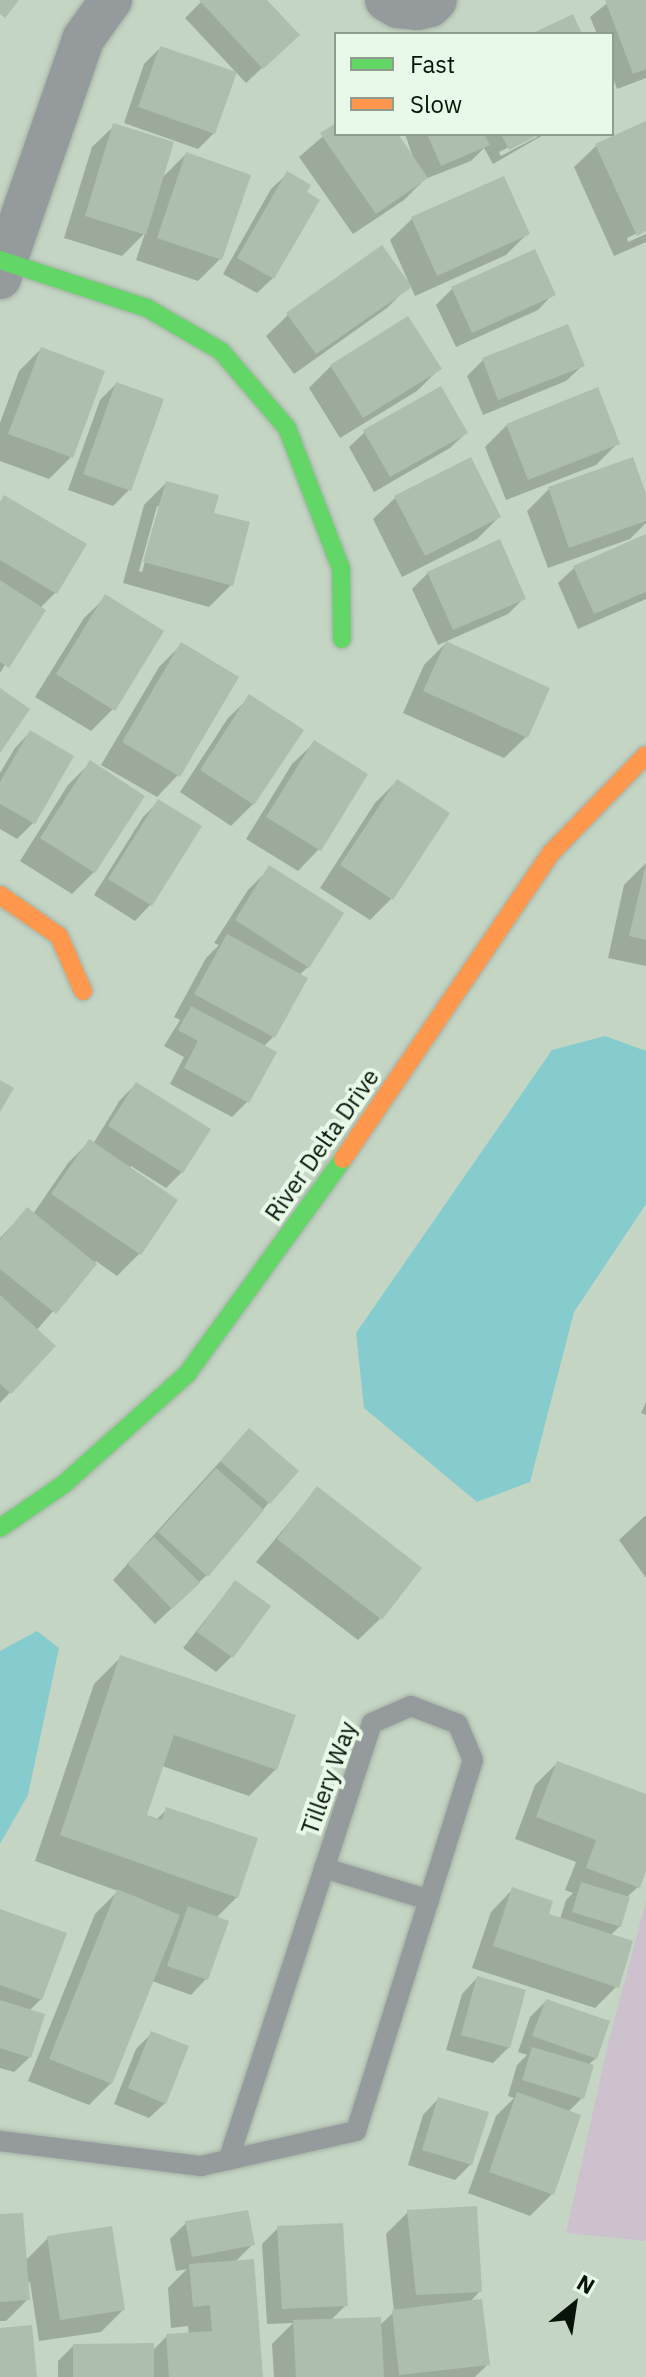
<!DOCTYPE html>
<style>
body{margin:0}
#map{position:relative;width:646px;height:2377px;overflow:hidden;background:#c4d5c4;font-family:"IBM Plex Sans",sans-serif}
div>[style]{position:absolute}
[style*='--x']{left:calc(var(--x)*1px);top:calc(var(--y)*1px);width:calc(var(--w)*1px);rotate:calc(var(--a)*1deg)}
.green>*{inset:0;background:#cec1ce}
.water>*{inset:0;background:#86ccce}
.shadow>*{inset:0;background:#0003}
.building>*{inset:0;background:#adbead}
.roads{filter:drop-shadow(0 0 2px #a4b1a4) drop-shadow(0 0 2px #a4b1a4)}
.lane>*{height:20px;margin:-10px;padding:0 10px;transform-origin:10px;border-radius:10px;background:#959a9c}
.street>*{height:42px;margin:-21px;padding:0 21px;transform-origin:21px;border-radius:21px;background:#959a9c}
.fast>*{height:18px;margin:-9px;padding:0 9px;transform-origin:9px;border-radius:9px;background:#63d668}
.slow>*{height:18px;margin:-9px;padding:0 9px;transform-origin:9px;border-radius:9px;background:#ff974d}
span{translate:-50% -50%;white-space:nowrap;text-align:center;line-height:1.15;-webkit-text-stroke:8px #e8f9e8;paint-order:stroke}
.street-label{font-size:24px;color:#081409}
.legend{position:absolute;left:334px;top:32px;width:280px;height:104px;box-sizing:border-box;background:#e8f9e8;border:2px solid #8e9d8f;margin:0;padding:10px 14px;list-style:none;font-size:24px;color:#081409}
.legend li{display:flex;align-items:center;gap:16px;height:40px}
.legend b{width:40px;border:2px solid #8e9d8f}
.north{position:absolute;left:534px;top:2265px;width:80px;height:80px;-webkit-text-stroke:6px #e8f9e8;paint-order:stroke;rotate:30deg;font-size:22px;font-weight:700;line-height:32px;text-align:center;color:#081409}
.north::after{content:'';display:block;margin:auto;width:28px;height:36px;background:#081409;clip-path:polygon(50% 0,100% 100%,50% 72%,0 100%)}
</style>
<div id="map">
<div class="green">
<i style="clip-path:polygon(646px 1901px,646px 2241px,566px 2233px,608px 2044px)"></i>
</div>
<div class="water">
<i style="clip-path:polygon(605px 1036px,646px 1051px,646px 1204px,574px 1312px,530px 1482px,477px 1502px,364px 1408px,356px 1333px,552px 1050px)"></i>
<i style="clip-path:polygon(37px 1631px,59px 1648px,28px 1795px,0 1844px,0 1651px)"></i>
</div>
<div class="shadow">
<i style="clip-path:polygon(203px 0,264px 0,281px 50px,246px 83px,185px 18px)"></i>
<i style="clip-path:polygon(611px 0,646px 0,646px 78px,617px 89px,612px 75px,612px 34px,597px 34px,590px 17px)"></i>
<i style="clip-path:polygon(160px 48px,214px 133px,198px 149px,124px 123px,144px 64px)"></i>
<i style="clip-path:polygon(646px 123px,646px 229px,627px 238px,628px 242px,646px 234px,646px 242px,614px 256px,574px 167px,596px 146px)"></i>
<i style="clip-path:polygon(336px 125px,336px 134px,395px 134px,415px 163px,405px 134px,535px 134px,499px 152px,501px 156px,537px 137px,537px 134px,545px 134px,493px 164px,484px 148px,471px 161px,425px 179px,404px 200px,353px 234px,299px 157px)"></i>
<i style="clip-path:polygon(114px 126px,160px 180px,186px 154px,220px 259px,198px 281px,136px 260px,145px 233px,122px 256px,64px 238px,92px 147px)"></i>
<i style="clip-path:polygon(287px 174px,273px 278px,257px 293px,223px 274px,271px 189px)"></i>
<i style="clip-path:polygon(503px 178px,528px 233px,506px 255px,415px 296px,410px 285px,387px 308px,294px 374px,266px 336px,288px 315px,409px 283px,390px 240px,412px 219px)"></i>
<i style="clip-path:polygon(534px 252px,553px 294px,538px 310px,456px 347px,436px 305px,452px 289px)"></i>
<i style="clip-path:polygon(567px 326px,582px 366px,566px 381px,483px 415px,467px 376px,483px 360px)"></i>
<i style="clip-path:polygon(41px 349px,71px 457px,49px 479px,0 461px,0 423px,19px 371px)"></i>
<i style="clip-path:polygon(331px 366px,439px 369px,417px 391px,340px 438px,309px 388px)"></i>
<i style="clip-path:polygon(116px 384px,161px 400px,129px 490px,113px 506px,68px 490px,100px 400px)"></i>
<i style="clip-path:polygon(507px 425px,618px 443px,596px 465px,506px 500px,485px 447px)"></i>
<i style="clip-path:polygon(365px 432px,466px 433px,450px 448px,374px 492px,349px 447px)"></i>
<i style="clip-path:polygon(evenodd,166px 483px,212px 514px,231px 585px,209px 607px,123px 583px,144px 505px,166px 483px,157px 506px,161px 506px,142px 572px,139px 571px,157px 506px)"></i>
<i style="clip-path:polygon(549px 489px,646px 500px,646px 523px,630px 539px,548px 568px,527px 511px)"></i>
<i style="clip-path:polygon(4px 498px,55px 593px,40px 608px,0 673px,0 502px)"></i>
<i style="clip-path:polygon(395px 498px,499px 517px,477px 539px,402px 577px,373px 519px)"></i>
<i style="clip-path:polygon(646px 536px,646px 599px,578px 629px,558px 583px,574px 568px)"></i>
<i style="clip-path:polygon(428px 573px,524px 598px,508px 614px,438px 645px,412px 589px)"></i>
<i style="clip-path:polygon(106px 597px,113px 709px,91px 731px,35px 697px,84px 618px)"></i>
<i style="clip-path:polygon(446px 643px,526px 737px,504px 758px,403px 713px,424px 665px)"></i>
<i style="clip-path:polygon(181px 645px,178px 775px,157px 797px,101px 765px,159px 667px)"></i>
<i style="clip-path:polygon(250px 697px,253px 804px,231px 826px,180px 792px,228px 718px)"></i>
<i style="clip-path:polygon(30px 732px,72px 756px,33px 823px,17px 839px,0 829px,0 773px,15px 748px)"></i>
<i style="clip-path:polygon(314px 743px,319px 849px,298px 871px,246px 839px,292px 764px)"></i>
<i style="clip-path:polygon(90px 763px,94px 872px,72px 894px,20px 861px,68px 785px)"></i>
<i style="clip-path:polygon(397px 781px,392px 898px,370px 920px,320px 888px,375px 803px)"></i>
<i style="clip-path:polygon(158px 802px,150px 905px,135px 921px,94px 895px,143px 817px)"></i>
<i style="clip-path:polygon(646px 863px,646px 966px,608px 958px,624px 885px)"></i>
<i style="clip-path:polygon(270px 868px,308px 967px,299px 975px,273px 1037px,263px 1047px,247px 1102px,232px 1117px,170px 1084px,184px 1057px,164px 1046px,180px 1020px,174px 1017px,206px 958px,219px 945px,214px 943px,248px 890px)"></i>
<i style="clip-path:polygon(136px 1084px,208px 1130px,182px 1172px,166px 1188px,131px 1166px,129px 1169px,175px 1201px,139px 1254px,117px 1276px,96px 1261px,36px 1331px,53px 1346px,0 1403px,0 1238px,27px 1210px,33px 1214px,68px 1163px,90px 1141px,93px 1144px,120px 1100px)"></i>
<i style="clip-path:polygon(646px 1402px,646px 1415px,641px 1413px)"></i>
<i style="clip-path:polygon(234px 1446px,296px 1471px,207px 1575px,155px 1624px,113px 1580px)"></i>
<i style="clip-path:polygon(317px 1489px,380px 1619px,358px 1640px,256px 1562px)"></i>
<i style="clip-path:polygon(646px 1515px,646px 1578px,619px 1540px)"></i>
<i style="clip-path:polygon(235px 1582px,231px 1657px,216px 1672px,183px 1648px)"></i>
<i style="clip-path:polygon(121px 1657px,276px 1769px,249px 1796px,162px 1766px,144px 1816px,156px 1820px,167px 1809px,237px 1897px,216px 1918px,206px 1979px,191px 1995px,152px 1981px,111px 2083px,89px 2105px,28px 2081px,95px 1914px,118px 1891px,35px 1861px,94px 1684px)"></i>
<i style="clip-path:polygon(557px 1763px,646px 1797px,646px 1865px,638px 1887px,628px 1896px,620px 1926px,610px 1936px,617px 1986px,595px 2008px,472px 1968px,491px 1912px,512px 1890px,547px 1915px,560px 1919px,566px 1900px,573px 1893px,565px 1890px,576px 1862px,515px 1839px,535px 1785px)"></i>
<i style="clip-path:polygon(0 1911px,41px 1999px,29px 2011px,30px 2057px,14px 2072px,0 2068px)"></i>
<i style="clip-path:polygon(477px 1978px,509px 2047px,493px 2063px,446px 2050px,462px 1994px)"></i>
<i style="clip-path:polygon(546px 2001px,596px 2058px,587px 2066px,582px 2098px,568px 2112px,552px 2194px,530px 2216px,468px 2193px,496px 2116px,514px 2098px,508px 2096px,517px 2065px,527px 2055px,518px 2052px,530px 2017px)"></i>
<i style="clip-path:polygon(152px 2033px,165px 2103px,149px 2118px,114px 2104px,136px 2049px)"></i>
<i style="clip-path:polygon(438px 2099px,471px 2164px,455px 2180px,408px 2165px,423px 2115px)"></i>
<i style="clip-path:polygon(408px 2212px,480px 2291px,469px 2303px,488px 2364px,475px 2377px,274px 2377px,272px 2344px,293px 2323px,267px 2324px,262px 2244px,278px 2228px,346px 2305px,330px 2321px,380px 2325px,394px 2312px,386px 2234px)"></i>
<i style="clip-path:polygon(0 2216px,25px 2261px,48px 2238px,123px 2310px,101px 2332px,39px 2341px,30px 2282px,26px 2283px,28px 2299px,6px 2321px,0 2321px)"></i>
<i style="clip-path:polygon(186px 2223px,253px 2244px,234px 2263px,261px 2377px,58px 2377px,58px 2361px,73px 2346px,152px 2351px,167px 2336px,189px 2335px,188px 2326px,171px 2328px,168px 2288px,187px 2269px,176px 2271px,170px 2239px)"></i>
</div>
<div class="building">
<i style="clip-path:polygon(0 0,19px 0,5px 18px,0 14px)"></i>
<i style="clip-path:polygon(199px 0,267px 0,300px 35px,263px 69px)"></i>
<i style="clip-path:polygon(605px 0,646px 0,646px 69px,633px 74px)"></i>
<i style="clip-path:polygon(573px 14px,582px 34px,531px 34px)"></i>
<i style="clip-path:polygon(160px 46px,237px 72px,215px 134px,138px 107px)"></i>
<i style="clip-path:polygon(646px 121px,646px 231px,637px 236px,595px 144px)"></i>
<i style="clip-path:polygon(113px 123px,174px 142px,146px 235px,85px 216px)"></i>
<i style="clip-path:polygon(336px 123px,336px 134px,398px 134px,428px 178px,376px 214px,320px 133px)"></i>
<i style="clip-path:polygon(427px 134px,484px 134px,490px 145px,441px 166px)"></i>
<i style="clip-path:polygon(501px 134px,540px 134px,509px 150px)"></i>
<i style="clip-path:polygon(186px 152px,251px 175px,222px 260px,157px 238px)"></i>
<i style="clip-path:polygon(287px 171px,311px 185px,307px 192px,320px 200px,274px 279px,237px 258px)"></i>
<i style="clip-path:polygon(504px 176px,530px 234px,437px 276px,411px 217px)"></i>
<i style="clip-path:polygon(382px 245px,412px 287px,316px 354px,286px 313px)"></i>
<i style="clip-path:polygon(535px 249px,556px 295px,472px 333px,451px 287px)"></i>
<i style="clip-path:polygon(408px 316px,442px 369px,363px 418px,330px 365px)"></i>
<i style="clip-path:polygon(568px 324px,585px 366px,498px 400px,482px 358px)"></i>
<i style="clip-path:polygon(41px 347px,105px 371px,73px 458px,8px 434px)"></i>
<i style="clip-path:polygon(116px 382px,164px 399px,131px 491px,83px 474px)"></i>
<i style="clip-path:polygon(441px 386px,468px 433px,390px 477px,363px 430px)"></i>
<i style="clip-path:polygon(598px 387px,620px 444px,528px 480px,506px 424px)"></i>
<i style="clip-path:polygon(471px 457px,501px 517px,425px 556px,394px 496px)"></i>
<i style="clip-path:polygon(633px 457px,646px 494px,646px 521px,569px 548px,548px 487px)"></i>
<i style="clip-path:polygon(166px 481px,219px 495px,214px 513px,250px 522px,233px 586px,143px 562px)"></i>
<i style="clip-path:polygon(4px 495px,87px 544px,57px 594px,0 560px,0 502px)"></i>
<i style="clip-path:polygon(646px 534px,646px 592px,594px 614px,573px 566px)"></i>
<i style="clip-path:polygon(500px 539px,526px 599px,453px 630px,427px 572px)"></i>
<i style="clip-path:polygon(0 580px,46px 610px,9px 668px,0 662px)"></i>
<i style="clip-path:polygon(105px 594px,164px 631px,115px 711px,56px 674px)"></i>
<i style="clip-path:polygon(446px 641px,550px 688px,528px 738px,423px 691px)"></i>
<i style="clip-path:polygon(181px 642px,239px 677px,180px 777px,122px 742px)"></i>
<i style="clip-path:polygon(0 688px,30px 709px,0 753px)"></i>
<i style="clip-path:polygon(249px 694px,304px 730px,254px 805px,200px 770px)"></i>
<i style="clip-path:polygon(30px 730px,74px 756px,35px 824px,0 804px,0 782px)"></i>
<i style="clip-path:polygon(314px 740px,368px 774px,321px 851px,266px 817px)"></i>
<i style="clip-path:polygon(90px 760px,145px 796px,95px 873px,40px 838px)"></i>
<i style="clip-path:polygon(397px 779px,450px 813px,393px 900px,340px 865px)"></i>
<i style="clip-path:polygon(158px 799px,202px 826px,152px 906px,108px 879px)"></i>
<i style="clip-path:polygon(646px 863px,646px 940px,629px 936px)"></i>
<i style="clip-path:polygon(269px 865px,344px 913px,309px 968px,235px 920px)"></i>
<i style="clip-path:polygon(227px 934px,308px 978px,275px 1038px,194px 994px)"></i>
<i style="clip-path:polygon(191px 1006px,277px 1052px,249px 1103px,184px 1068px,198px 1041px,178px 1030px)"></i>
<i style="clip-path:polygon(0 1080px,14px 1088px,0 1112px)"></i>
<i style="clip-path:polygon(136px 1082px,211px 1129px,183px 1173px,108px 1126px)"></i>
<i style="clip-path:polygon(89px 1139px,178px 1200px,141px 1255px,51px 1194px)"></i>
<i style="clip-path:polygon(27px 1207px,97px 1264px,56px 1314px,0 1269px,0 1240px)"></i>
<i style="clip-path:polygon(0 1295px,56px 1346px,11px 1394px,0 1384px)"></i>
<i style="clip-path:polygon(249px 1428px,299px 1471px,270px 1504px,220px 1461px)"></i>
<i style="clip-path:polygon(216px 1468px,264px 1510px,208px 1577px,158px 1532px)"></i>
<i style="clip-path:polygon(317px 1486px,422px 1568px,382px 1620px,277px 1539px)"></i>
<i style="clip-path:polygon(154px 1537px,200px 1583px,172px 1609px,127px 1563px)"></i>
<i style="clip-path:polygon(235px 1580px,271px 1606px,233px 1658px,197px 1632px)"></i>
<i style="clip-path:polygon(120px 1655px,296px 1715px,277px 1770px,174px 1735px,147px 1815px,162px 1820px,166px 1807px,258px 1838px,238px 1898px,60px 1835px)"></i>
<i style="clip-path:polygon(557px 1761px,646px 1794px,646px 1871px,640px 1888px,586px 1868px,596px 1840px,536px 1817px)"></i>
<i style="clip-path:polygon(581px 1882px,630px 1897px,621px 1927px,572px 1912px)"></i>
<i style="clip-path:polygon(512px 1887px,553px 1901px,549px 1914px,633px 1941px,619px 1988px,493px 1946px)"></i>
<i style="clip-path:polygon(117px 1889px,180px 1915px,112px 2084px,49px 2059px)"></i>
<i style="clip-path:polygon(188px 1906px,229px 1921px,208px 1980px,167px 1966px)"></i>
<i style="clip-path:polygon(0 1909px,67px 1933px,42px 2000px,0 1985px)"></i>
<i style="clip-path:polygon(477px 1976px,526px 1990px,510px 2048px,461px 2035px)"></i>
<i style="clip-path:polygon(546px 1999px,610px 2021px,597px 2059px,532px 2036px)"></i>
<i style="clip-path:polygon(0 2000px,45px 2014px,31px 2058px,0 2048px)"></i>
<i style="clip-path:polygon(151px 2031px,189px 2046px,166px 2104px,128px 2088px)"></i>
<i style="clip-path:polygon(532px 2047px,594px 2065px,584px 2099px,522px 2080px)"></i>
<i style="clip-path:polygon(517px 2092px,581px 2115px,554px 2195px,489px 2172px)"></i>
<i style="clip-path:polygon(438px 2097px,489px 2112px,472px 2165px,422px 2150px)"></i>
<i style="clip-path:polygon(477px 2206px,482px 2292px,416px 2295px,407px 2210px)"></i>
<i style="clip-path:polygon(248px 2210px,255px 2245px,192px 2257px,185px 2221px)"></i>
<i style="clip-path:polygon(23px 2213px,30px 2300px,0 2302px,0 2214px)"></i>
<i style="clip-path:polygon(343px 2223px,348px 2306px,282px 2309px,277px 2226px)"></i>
<i style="clip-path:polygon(112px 2226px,125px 2310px,60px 2320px,47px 2236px)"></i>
<i style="clip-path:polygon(254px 2259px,263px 2377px,169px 2377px,166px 2334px,212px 2331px,210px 2305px,193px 2307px,189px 2264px)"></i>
<i style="clip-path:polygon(482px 2299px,490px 2365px,399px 2375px,392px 2310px)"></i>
<i style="clip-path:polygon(381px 2317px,384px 2377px,296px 2377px,293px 2320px)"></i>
<i style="clip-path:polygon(32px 2325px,37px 2377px,0 2377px,0 2328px)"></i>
<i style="clip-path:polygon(154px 2343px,154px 2377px,73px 2377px,73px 2344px)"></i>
</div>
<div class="roads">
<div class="lane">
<i style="--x:324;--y:1868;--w:110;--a:16.9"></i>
<i style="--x:0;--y:2141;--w:203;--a:7.1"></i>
<i style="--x:201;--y:2166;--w:159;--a:-12.7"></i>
<i style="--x:356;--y:2131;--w:389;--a:-72.5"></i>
<i style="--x:473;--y:1760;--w:39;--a:-113"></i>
<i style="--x:458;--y:1724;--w:50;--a:-159"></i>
<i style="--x:411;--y:1706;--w:43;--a:156.4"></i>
<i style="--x:372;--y:1723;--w:460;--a:108.2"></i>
</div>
<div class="street">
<i style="--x:386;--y:0;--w:14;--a:30"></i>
<i style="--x:398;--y:7;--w:19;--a:6"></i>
<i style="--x:417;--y:9;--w:13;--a:-13"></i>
<i style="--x:430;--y:6;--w:8;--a:-45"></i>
<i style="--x:0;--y:278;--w:253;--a:-70.8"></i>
<i style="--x:83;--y:39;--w:48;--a:-54.3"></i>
</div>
<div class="fast">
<i style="--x:0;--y:260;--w:155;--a:18.1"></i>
<i style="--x:147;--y:308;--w:86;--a:30.2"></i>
<i style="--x:221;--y:351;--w:101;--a:49.4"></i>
<i style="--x:287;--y:428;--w:151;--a:69"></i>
<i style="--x:341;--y:569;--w:70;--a:89.2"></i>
<i style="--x:0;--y:1528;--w:78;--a:-34.5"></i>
<i style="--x:64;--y:1484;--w:165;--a:-41.8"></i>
<i style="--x:187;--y:1374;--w:266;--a:-54"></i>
</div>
<div class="slow">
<i style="--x:0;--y:895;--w:72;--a:34.8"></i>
<i style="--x:59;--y:936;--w:60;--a:66.4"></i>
<i style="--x:343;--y:1159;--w:371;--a:-55.8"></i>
<i style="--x:552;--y:852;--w:135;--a:-45.9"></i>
</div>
</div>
<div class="street-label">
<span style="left:322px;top:1145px;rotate:-55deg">River Delta Drive</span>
<span style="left:329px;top:1778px;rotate:-70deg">Tillery Way</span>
</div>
<ul class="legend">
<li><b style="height:10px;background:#63d668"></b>Fast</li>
<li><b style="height:10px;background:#ff974d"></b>Slow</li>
</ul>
<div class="north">N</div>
</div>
